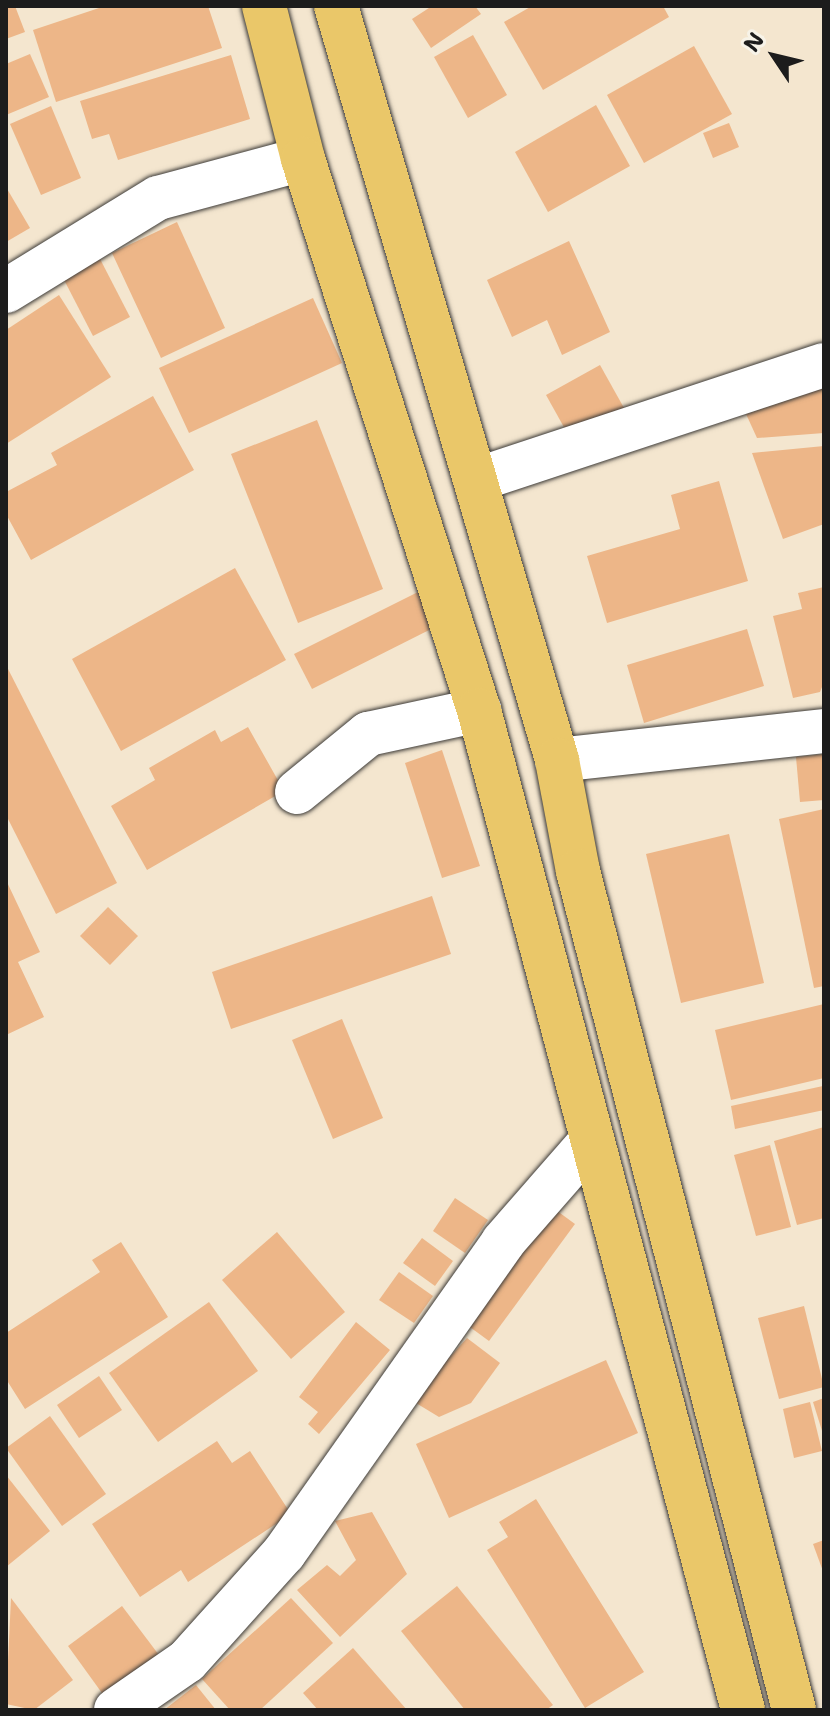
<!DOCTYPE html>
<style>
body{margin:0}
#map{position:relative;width:830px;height:1716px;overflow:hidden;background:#f4e6cf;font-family:"Shantell Sans",sans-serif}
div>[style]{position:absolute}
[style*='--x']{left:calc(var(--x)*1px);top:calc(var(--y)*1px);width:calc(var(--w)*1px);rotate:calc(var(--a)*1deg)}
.building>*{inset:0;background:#edb688}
.roads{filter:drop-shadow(0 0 2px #3c3a37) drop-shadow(0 0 2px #3c3a37)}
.minor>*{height:44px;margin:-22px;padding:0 22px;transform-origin:22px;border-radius:22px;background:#fff}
.major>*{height:44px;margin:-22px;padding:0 22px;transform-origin:22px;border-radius:22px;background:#eac769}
span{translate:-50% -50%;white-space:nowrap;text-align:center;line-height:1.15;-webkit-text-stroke:8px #f7f3e8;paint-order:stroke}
.frame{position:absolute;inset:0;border:8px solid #1c1c1c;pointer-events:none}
.north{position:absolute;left:734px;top:16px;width:80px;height:80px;-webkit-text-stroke:6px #f7f3e8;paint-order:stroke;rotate:305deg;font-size:22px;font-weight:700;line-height:32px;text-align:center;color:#1c1c1c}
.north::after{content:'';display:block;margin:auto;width:28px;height:36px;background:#1c1c1c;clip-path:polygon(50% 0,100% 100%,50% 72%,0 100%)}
</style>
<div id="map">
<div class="building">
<i style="clip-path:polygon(6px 6px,15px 6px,25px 32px,6px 39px)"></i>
<i style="clip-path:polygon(105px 6px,208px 6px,222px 48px,56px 102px,33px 30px)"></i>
<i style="clip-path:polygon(432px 6px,475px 6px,481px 14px,431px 48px,412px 19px)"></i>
<i style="clip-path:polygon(532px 6px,663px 6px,669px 17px,543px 90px,504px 22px)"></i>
<i style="clip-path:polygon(473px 35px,507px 95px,468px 118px,434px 57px)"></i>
<i style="clip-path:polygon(694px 46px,732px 114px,644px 163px,607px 95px)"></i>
<i style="clip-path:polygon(30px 54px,49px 97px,6px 115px,6px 64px)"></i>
<i style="clip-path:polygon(231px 55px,250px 119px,118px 160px,109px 134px,92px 139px,80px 101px)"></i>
<i style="clip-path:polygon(596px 105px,630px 166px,548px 212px,515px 152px)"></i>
<i style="clip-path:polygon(51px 106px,81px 178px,41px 195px,10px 124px)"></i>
<i style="clip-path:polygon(729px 123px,739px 147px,713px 158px,703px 133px)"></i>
<i style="clip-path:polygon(6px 187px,30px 228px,6px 242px)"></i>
<i style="clip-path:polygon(177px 222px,225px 328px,161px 358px,112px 253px)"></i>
<i style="clip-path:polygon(569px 241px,610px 332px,562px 355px,547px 320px,512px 337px,487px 280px)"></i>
<i style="clip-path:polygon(98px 255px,130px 317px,93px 336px,61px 274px)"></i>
<i style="clip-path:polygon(59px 295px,111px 377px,6px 444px,6px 330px)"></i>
<i style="clip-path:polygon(313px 298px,342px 363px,189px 433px,159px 368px)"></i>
<i style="clip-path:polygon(600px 365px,624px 408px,570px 438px,546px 395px)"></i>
<i style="clip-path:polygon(824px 387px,824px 433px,757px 438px,746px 414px)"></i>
<i style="clip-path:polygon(153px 396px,194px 470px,31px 560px,6px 514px,6px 492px,57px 465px,51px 453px)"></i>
<i style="clip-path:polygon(317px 420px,383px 589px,298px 623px,231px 454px)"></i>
<i style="clip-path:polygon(824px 446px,824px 524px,783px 539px,752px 453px)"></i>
<i style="clip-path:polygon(719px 481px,748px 581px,607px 623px,587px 556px,680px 529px,671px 495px)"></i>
<i style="clip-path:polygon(235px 568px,286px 660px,121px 751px,72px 659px)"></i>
<i style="clip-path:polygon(432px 585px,449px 620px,312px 689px,294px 654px)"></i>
<i style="clip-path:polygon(824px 587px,824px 682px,820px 692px,793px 698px,773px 616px,802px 609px,798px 593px)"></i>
<i style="clip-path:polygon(747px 629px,764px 686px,644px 723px,627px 665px)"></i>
<i style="clip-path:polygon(6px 665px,117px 883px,56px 914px,6px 815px)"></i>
<i style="clip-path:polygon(248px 727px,284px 791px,147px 870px,111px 806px,155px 780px,149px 768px,215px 730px,221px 742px)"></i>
<i style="clip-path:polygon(442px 750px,480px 866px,442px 878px,405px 763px)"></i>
<i style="clip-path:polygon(824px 754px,824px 800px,800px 802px,796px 757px)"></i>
<i style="clip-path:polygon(824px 809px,824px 986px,814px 988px,779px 819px)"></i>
<i style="clip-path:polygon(729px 834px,764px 983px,681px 1003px,646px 854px)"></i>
<i style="clip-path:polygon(6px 880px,40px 952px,18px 962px,44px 1017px,6px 1035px)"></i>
<i style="clip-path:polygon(432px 896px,451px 954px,231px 1029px,212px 972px)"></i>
<i style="clip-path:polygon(108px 907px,138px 936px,110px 965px,80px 936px)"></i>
<i style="clip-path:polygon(824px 1004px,824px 1078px,731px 1100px,715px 1030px)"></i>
<i style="clip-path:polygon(342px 1019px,383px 1118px,333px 1139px,292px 1040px)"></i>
<i style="clip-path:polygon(823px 1086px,824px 1110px,735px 1129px,731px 1106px)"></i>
<i style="clip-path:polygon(824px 1127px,824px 1218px,797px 1225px,774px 1141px)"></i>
<i style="clip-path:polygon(770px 1145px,791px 1227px,756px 1236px,734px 1155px)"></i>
<i style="clip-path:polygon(455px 1198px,488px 1220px,465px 1253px,433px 1231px)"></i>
<i style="clip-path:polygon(549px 1205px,575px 1224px,489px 1341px,463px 1322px)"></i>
<i style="clip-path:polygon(277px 1232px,345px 1312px,291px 1359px,222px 1280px)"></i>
<i style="clip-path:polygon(422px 1238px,453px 1261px,435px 1286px,403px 1263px)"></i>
<i style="clip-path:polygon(121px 1242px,168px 1317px,25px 1409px,6px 1379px,6px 1333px,100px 1272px,92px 1260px)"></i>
<i style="clip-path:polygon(399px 1272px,433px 1296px,414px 1323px,379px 1300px)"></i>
<i style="clip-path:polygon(209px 1302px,258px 1371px,158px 1442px,109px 1373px)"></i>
<i style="clip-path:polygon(804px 1306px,824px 1387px,779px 1399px,758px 1318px)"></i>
<i style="clip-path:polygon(356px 1322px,390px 1350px,319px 1434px,308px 1424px,318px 1412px,299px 1397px)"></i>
<i style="clip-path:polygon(467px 1338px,500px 1363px,471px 1403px,439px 1417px,411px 1400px)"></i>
<i style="clip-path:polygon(606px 1360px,638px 1433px,449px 1518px,416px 1444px)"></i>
<i style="clip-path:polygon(99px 1376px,122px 1410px,79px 1438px,57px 1405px)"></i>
<i style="clip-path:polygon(824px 1398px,824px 1434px,823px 1434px,813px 1402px)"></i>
<i style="clip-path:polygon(810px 1402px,822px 1451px,794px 1458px,783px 1409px)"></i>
<i style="clip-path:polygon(50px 1416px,106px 1494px,62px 1526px,6px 1448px)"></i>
<i style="clip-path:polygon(217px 1441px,232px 1463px,250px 1451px,291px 1514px,188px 1582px,181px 1570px,140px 1597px,92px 1524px)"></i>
<i style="clip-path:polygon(6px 1475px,50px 1531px,6px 1567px)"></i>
<i style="clip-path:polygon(536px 1499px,644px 1672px,585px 1708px,487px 1550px,508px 1537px,499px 1522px)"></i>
<i style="clip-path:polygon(372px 1512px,407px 1574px,340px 1637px,297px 1590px,327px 1565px,340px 1576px,356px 1560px,335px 1521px)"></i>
<i style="clip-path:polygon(824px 1540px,824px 1574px,813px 1544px)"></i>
<i style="clip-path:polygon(457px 1586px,553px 1705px,546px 1710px,465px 1710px,401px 1631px)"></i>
<i style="clip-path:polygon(11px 1598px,73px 1680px,34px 1710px,6px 1704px)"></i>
<i style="clip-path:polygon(291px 1598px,333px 1643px,260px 1710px,230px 1710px,202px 1679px)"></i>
<i style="clip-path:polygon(122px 1606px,162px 1659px,107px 1700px,68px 1646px)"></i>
<i style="clip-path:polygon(353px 1648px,407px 1710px,318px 1710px,303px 1693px)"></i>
<i style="clip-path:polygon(196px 1685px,216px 1710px,164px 1710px)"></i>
</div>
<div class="roads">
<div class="minor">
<i style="--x:6;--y:291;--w:178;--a:-31.5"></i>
<i style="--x:158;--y:198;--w:150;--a:-15.1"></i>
<i style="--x:479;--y:479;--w:363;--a:-18.3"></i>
<i style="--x:557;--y:760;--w:269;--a:-6.2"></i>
<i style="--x:297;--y:792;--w:92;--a:-39.2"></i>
<i style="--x:368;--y:734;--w:114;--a:-12.2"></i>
<i style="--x:116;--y:1710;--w:86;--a:-34.6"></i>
<i style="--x:187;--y:1661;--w:145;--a:-48.1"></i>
<i style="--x:284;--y:1553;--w:380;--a:-54.8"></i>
<i style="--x:503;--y:1242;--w:135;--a:-48.9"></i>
</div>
<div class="major">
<i style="--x:264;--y:6;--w:158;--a:75.7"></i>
<i style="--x:303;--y:159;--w:578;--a:72.29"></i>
<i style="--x:479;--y:710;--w:1034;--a:75.21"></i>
<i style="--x:336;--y:6;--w:786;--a:73.66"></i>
<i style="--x:557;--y:760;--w:113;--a:79.3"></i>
<i style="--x:578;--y:871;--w:866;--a:75.56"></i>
</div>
</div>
<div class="frame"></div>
<div class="north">N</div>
</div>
